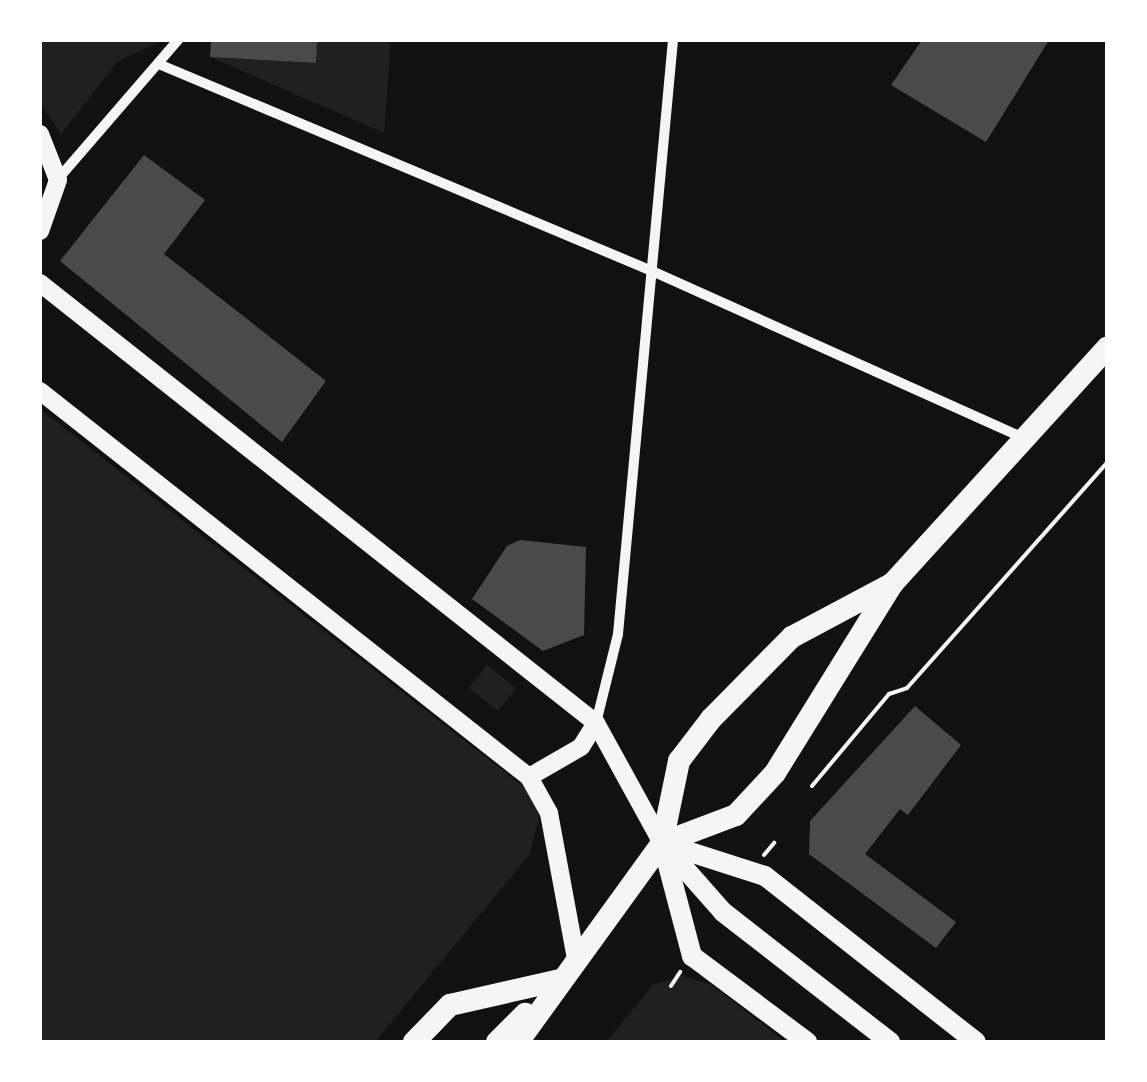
<!DOCTYPE html>
<style>
body{margin:0}
#map{position:relative;width:1147px;height:1082px;overflow:hidden;background:#111;font-family:Lato,sans-serif}
div>[style]{position:absolute}
[style*='--x']{left:calc(var(--x)*1px);top:calc(var(--y)*1px);width:calc(var(--w)*1px);rotate:calc(var(--a)*1deg)}
.green>*{inset:0;background:#202020}
.building>*{inset:0;background:#4a4a4a}
.path>*{height:4px;margin:-2px;padding:0 2px;transform-origin:2px;border-radius:2px;background:#f5f5f5}
.minor>*{height:10px;margin:-5px;padding:0 5px;transform-origin:5px;border-radius:5px;background:#f5f5f5}
.tertiary>*{height:18px;margin:-9px;padding:0 9px;transform-origin:9px;border-radius:9px;background:#f5f5f5}
.secondary>*{height:20px;margin:-10px;padding:0 10px;transform-origin:10px;border-radius:10px;background:#f5f5f5}
.primary>*{height:22px;margin:-11px;padding:0 11px;transform-origin:11px;border-radius:11px;background:#f5f5f5}
span{translate:-50% -50%;white-space:nowrap;text-align:center;line-height:1.15;-webkit-text-stroke:10px #fff;paint-order:stroke}
.frame{position:absolute;inset:0;border:42px solid #fff;pointer-events:none}
</style>
<div id="map">
<div class="green">
<i style="clip-path:polygon(40px 40px,164px 40px,118px 61px,61px 134px,40px 103px)"></i>
<i style="clip-path:polygon(317px 40px,391px 40px,384px 133px,210px 57px,315px 63px)"></i>
<i style="clip-path:polygon(40px 409px,530px 792px,539px 816px,530px 854px,375px 1042px,40px 1042px)"></i>
<i style="clip-path:polygon(487px 665px,516px 688px,498px 711px,469px 688px)"></i>
<i style="clip-path:polygon(682px 976px,712px 985px,785px 1042px,606px 1042px,654px 984px)"></i>
</div>
<div class="building">
<i style="clip-path:polygon(211px 40px,317px 40px,316px 63px,210px 57px)"></i>
<i style="clip-path:polygon(922px 40px,1049px 40px,986px 142px,891px 85px)"></i>
<i style="clip-path:polygon(144px 155px,205px 200px,164px 254px,326px 381px,282px 442px,60px 261px)"></i>
<i style="clip-path:polygon(520px 540px,586px 547px,584px 635px,543px 651px,472px 599px,507px 546px)"></i>
<i style="clip-path:polygon(915px 706px,961px 745px,908px 815px,900px 809px,865px 854px,956px 922px,936px 948px,809px 854px,810px 821px)"></i>
</div>
<div class="path">
<i style="--x:812;--y:786;--w:120;--a:-50.1"></i>
<i style="--x:889;--y:694;--w:19;--a:-18"></i>
<i style="--x:907;--y:688;--w:301;--a:-48.4"></i>
<i style="--x:764;--y:855;--w:16;--a:-50"></i>
<i style="--x:671;--y:986;--w:17;--a:-57"></i>
</div>
<div class="minor">
<i style="--x:161;--y:65;--w:532;--a:22.76"></i>
<i style="--x:652;--y:271;--w:408;--a:24.2"></i>
<i style="--x:58;--y:179;--w:184;--a:-49.2"></i>
<i style="--x:596;--y:723;--w:92;--a:-76.1"></i>
<i style="--x:618;--y:634;--w:597;--a:-84.71"></i>
</div>
<div class="tertiary">
<i style="--x:40;--y:134;--w:49;--a:68.6"></i>
<i style="--x:58;--y:180;--w:54;--a:109.4"></i>
<i style="--x:40;--y:283;--w:709;--a:38.36"></i>
<i style="--x:596;--y:723;--w:137;--a:61.2"></i>
<i style="--x:40;--y:391;--w:623;--a:38.29"></i>
<i style="--x:529;--y:777;--w:41;--a:60.9"></i>
<i style="--x:549;--y:813;--w:147;--a:79.5"></i>
<i style="--x:529;--y:777;--w:60;--a:-30"></i>
<i style="--x:581;--y:747;--w:28;--a:-58"></i>
</div>
<div class="secondary">
<i style="--x:662;--y:843;--w:108;--a:17.8"></i>
<i style="--x:765;--y:876;--w:268;--a:38.2"></i>
<i style="--x:664;--y:845;--w:89;--a:48.6"></i>
<i style="--x:723;--y:912;--w:212;--a:37.9"></i>
<i style="--x:664;--y:850;--w:110;--a:75.2"></i>
<i style="--x:692;--y:956;--w:144;--a:36.8"></i>
</div>
<div class="primary">
<i style="--x:662;--y:843;--w:79;--a:-20.7"></i>
<i style="--x:736;--y:815;--w:57;--a:-47.1"></i>
<i style="--x:775;--y:773;--w:224;--a:-58.2"></i>
<i style="--x:893;--y:583;--w:318;--a:-47.7"></i>
<i style="--x:414;--y:1042;--w:52;--a:-45.8"></i>
<i style="--x:450;--y:1005;--w:113;--a:-12.8"></i>
<i style="--x:497;--y:1042;--w:40;--a:-45"></i>
<i style="--x:518;--y:1042;--w:246;--a:-54.1"></i>
<i style="--x:662;--y:843;--w:84;--a:-78.3"></i>
<i style="--x:679;--y:761;--w:53;--a:-52.7"></i>
<i style="--x:711;--y:719;--w:115;--a:-45.4"></i>
<i style="--x:792;--y:637;--w:115;--a:-28.1"></i>
</div>
<div class="frame"></div>
</div>
